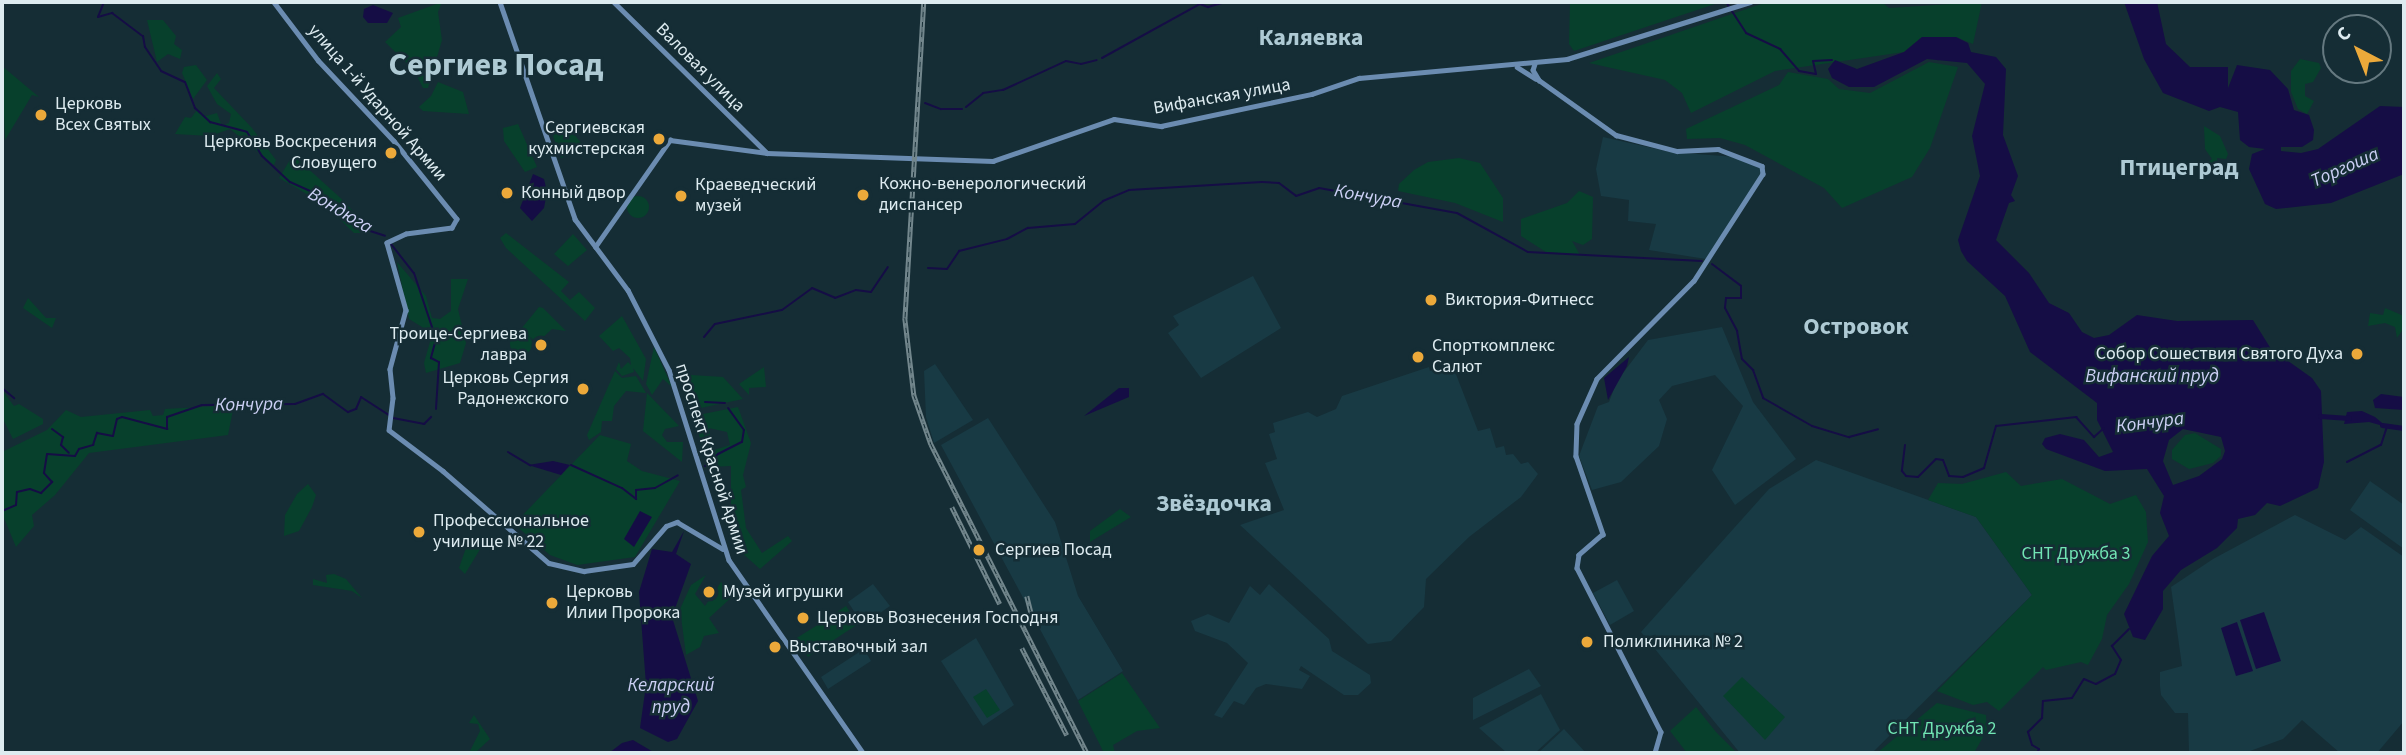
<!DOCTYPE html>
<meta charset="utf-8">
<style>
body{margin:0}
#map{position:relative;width:2406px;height:755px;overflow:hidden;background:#152d35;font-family:"Source Sans 3",sans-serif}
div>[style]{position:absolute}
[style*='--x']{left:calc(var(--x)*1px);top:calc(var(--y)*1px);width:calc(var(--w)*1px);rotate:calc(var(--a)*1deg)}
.built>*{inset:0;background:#183a44}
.green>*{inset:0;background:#07402c}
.round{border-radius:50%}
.water>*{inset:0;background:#150d45}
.stream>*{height:2px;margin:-1px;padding:0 1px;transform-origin:1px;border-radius:1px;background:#150d45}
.river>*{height:5px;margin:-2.5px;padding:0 2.5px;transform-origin:2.5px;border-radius:2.5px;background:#150d45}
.secondary>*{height:4.5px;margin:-2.25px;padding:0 2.25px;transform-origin:2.25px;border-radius:2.25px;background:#6b8cb1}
.rail>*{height:4.5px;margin-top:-2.25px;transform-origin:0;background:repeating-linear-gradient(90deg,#152d35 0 5px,#73878d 0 10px);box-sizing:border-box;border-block:2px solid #73878d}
.dots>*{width:19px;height:19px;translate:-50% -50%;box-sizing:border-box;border:4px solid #152d35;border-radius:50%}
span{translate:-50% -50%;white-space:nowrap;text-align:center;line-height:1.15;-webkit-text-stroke:5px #152d35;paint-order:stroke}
.street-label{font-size:18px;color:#ddebf0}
.poi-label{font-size:18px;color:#ddebf0}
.left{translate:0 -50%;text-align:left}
.right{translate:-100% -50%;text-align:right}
.park-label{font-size:18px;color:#71e6b4}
.water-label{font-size:19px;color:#ccd0f5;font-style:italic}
.district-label{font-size:24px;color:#aecad4;font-weight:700}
.town-label{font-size:32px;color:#aecad4;font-weight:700}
.frame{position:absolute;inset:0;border:4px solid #ddebf0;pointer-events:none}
.north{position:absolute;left:2322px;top:14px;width:70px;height:70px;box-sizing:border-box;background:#152d35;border:2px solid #657980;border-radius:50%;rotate:318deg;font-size:19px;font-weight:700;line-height:28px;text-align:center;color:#ddebf0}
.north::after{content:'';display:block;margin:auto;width:24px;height:32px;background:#eca93a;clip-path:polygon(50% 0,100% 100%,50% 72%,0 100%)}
</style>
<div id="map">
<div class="built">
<i style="clip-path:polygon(1603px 137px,1670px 152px,1736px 157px,1762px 166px,1759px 181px,1706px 259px,1649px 250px,1656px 224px,1628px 221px,1629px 200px,1601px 196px,1596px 169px)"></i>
<i style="clip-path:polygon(1253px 276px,1281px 328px,1201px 378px,1168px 333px,1179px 325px,1173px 316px)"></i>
<i style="clip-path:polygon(1722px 327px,1753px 402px,1796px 459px,1735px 505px,1712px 470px,1743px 406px,1715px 375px,1672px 386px,1659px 400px,1667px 419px,1659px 446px,1621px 482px,1592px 490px,1579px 456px,1582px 448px,1598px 406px,1609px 402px,1617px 381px,1648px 340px)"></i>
<i style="clip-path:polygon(935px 364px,973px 420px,934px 443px,926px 417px,924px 371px)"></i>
<i style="clip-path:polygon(1452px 364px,1478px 431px,1490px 428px,1496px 448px,1504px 446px,1506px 455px,1513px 454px,1521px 464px,1528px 462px,1538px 474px,1521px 497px,1469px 537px,1426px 579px,1424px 607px,1391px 641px,1368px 644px,1240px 525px,1284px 510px,1265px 463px,1277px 459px,1269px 434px,1275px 432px,1273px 423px,1308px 412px,1317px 417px,1336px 409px,1342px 396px,1429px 367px,1430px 371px)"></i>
<i style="clip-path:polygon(988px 418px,1055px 522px,1078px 596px,1123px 671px,1078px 700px,941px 445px)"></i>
<i style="clip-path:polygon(1816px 460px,1976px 517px,2032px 595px,1872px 753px,1740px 753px,1641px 632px,1769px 489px)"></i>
<i style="clip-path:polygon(2370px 481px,2404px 505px,2404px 549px,2350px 510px)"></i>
<i style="clip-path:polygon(2295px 515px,2345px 540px,2361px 527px,2404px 557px,2404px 721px,2377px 753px,2340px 753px,2302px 720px,2283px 739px,2250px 751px,2189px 753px,2188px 713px,2175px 713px,2161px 695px,2160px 686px,2160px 672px,2182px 666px,2171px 587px,2213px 559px)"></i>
<i style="clip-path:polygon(1617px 580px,1634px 611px,1610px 625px,1593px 593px)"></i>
<i style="clip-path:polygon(873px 584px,890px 606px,863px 625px,848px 602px)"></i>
<i style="clip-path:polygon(1269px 584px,1329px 639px,1332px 651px,1370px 675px,1371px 683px,1358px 695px,1344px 695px,1301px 666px,1299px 670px,1310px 676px,1302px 689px,1266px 684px,1256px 688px,1244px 705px,1234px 701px,1222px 718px,1214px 715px,1248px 663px,1227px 643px,1195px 631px,1191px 621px,1208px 614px,1229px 623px,1250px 586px,1260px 595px)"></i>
<i style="clip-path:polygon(976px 638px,1014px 705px,983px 726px,941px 661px)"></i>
<i style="clip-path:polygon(864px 649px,871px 661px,828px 689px,821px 677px)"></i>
<i style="clip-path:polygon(1529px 669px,1541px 686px,1473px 720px,1473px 698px)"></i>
<i style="clip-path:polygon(1541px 694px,1560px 730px,1535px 753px,1507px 753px,1479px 728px)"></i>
<i style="clip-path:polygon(1564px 729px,1586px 753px,1538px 753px)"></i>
</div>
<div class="green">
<i style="clip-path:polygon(442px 2px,438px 12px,442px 40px,428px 88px,423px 88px,414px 70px,385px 42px,401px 27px,398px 18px)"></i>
<i style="clip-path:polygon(1570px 2px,1715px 2px,1718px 3px,1574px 51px,1569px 44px)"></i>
<i style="clip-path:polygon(1767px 2px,1882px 2px,1889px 8px,1982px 2px,1973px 44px,1956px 37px,1922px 37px,1904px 52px,1775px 71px,1691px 113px,1682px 93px,1665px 80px,1589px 63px)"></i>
<i style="clip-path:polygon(147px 20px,163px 20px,176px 36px,174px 44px,182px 50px,180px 59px,168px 54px,157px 62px)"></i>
<i style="clip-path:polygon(2300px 59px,2319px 63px,2321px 68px,2313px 82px,2305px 84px,2305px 96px,2314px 101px,2307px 114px,2298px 109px,2291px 92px,2291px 71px)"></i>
<i style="clip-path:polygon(1929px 62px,1958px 67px,1930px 148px,1912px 177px,1842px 208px,1824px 188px,1745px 145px,1720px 138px,1687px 139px,1686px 129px,1779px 85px,1788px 72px,1828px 79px,1839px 89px,1870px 93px)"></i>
<i style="clip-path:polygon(196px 65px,207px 80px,193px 99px,182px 73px,184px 67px)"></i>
<i style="clip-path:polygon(2px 66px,39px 97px,32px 95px,5px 140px)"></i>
<i style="clip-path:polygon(217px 73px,221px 79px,214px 88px,252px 128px,276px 160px,274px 165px,230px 129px,210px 136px,175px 134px,185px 117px,191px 118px,197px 110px,206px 116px,217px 113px,222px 126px,229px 123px,231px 114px,217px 104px,207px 86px)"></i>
<i style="clip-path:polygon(438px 82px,463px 92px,469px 114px,423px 111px,419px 107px,431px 96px)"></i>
<i style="clip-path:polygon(565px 123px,586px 149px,561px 158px,553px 136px)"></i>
<i style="clip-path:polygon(518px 124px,537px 167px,525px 172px,504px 141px,503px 128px)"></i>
<i style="clip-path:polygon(2204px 126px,2220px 136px,2228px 154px,2226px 159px,2217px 158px,2218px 164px,2207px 172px,2203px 165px,2212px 159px,2205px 149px)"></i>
<i style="clip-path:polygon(293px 155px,346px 203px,361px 221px,360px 233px,354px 233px,324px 204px,279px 178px)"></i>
<i style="clip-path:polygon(1459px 158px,1480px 163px,1503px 198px,1503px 222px,1455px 203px,1398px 191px,1399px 184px,1414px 170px,1428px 162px)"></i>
<i style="clip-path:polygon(1579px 191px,1593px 197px,1592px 239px,1583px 245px,1572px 241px,1580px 255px,1546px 252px,1521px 236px,1521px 219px,1567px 203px)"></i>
<i class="round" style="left:627px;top:196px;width:22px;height:22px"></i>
<i style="clip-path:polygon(506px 233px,569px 282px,561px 291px,570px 300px,579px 292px,595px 308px,585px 321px,506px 248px,500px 238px)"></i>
<i style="clip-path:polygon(573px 234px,587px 250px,568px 266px,554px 254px)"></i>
<i style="clip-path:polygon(397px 262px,426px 296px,432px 318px,440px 319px,451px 311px,451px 279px,468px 279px,458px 309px,466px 343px,460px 363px,426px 373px,424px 363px,430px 342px,422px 327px,409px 319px)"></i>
<i style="clip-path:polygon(28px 298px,46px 318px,56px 318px,52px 328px,23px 308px)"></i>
<i style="clip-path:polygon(539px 307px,543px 308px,566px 331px,552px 329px,537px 343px,521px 329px)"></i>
<i style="clip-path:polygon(2385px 308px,2404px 316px,2404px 328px,2397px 338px,2395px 327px,2385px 323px,2368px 326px,2370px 313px,2383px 315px)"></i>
<i style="clip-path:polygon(622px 316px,646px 359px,643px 381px,633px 368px,634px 372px,622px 376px,616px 369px,619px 362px,621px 369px,628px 362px,631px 365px,630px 358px,619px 348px,613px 351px,599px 336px)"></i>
<i class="round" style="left:510px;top:333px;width:22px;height:22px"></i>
<i style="clip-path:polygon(654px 347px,672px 387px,663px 379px,652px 395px,646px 384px)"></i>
<i style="clip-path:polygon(764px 367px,766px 387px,749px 388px,749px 395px,739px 384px)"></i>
<i style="clip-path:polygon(615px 371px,622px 378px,636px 376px,646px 393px,626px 391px,614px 406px,612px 421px,602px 421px,601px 432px,589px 440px,587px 435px)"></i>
<i style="clip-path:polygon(691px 375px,723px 377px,743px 399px,696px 409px,689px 406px,685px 393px)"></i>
<i style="clip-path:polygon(2px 390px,14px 406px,19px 404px,43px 419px,43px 424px,13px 439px,2px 417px)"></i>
<i style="clip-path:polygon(647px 393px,679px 426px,665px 429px,662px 435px,667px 442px,683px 442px,682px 462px,643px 431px)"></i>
<i style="clip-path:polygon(234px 405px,228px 435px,89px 453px,55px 495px,32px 515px,34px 526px,16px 547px,2px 513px,2px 452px,47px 430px,66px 410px,81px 417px,150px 410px,153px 416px,163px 415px,165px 409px)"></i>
<i style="clip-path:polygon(738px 407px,751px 443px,743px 475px,746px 487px,741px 490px,746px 528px,762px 553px,788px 536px,792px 541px,760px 569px,741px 552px,731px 514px,731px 466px,709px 467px,700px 443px,711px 442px,714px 450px,730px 445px,727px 432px,709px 428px,710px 435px,700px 438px,693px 416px)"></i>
<i style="clip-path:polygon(2195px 433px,2221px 449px,2221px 456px,2213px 463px,2189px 469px,2172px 459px,2172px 450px,2185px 435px)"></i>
<i style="clip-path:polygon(600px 435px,631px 444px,627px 461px,642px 471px,680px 481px,635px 557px,577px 565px,550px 555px,514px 524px)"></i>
<i style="clip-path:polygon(2006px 472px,2021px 486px,2062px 479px,2110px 504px,2136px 495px,2146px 512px,2148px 542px,2129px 584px,2107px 615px,2102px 639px,2088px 665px,2081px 662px,2046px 670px,2043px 667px,1999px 711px,1987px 702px,1973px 705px,1937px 691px,2032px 595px,1976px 517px,1928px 500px,1938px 483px,1962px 484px)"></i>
<i style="clip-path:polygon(308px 484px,316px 495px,312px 507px,299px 531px,284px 536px,285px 515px,297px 494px)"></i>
<i style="clip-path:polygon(1120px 509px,1131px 517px,1090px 542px,1090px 531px)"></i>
<i style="clip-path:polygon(468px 542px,482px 546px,465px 574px,459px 568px)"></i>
<i style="clip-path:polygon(334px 574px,346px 579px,362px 598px,352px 591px,313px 585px,313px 579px,327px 583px,326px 575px)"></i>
<i style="clip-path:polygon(706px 575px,695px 594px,705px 606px,721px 582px,735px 594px,709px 618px,719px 633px,704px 636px,700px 647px,686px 655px,680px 609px,691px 585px)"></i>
<i style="clip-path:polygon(846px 606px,858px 624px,808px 657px,795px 639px,824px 621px,821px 616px,829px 617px)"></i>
<i style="clip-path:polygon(1122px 673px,1160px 728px,1137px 731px,1113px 745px,1115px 753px,1104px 753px,1078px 701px)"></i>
<i style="clip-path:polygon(1742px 677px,1785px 717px,1765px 740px,1723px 696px)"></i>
<i style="clip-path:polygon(986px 689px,1000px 710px,987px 718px,973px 697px)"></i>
<i style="clip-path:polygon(1937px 703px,1986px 715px,1987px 730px,1974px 753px,1877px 753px)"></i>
<i style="clip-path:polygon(1696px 707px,1716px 732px,1737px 753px,1687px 753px,1670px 731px)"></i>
<i style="clip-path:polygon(474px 715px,490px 739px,476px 752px,470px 751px,480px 731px,478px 724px,469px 723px)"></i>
</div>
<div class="water">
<i style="clip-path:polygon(2124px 2px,2157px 2px,2166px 44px,2190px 67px,2228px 67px,2228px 88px,2237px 65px,2270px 70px,2288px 89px,2294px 110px,2309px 115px,2314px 130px,2313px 140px,2302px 147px,2281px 147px,2281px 151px,2301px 153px,2318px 149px,2380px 106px,2404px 107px,2404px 174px,2331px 203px,2276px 209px,2265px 204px,2249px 169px,2252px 154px,2265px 149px,2249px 147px,2240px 140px,2238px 112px,2220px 107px,2209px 111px,2163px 93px,2144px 59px)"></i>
<i style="clip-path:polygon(373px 5px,393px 13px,387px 23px,368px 23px,363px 17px,364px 9px)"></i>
<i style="clip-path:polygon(evenodd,1922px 37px,1956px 37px,1968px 43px,1971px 52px,1996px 57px,2006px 69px,2003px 135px,2018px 176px,2011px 195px,2015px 201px,2009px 203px,1996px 240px,2029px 273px,2049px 303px,2069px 313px,2082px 332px,2094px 338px,2109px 335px,2137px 315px,2177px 321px,2253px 320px,2271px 349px,2312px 378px,2321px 391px,2324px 462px,2318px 488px,2280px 506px,2267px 503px,2255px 515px,2238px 519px,2237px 528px,2217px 548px,2181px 570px,2163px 591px,2163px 609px,2145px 640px,2133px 637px,2124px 614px,2152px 556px,2169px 536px,2160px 513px,2164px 496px,2147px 469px,2105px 471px,2046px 449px,2042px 444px,2045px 438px,2060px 434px,2084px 440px,2099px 457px,2113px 452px,2097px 420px,2097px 403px,2030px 352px,2005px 296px,1967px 261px,1961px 251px,1958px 240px,1980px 176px,1972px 136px,1985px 84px,1967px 63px,1927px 59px,1874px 87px,1849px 87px,1832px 78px,1828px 69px,1835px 60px,1857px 69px,1904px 52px,1922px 37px,2183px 429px,2221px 437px,2225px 451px,2222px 459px,2199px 476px,2173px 485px,2163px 461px,2169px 440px,2183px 429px)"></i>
<i style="clip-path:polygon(533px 174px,544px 179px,547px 192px,544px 208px,532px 221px,520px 208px)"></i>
<i style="clip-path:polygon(1629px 357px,1627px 366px,1608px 400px,1604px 378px)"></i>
<i style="clip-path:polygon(1119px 388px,1129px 388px,1129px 397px,1084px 416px)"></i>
<i style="clip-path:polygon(2381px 394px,2404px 397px,2404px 410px,2375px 408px,2373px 400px)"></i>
<i style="clip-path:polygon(2362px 411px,2375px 417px,2387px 427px,2369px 422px,2344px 424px,2347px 412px)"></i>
<i style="clip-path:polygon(553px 461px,570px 465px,561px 475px,528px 465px)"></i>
<i style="clip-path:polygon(640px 511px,652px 517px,634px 547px,624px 539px)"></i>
<i style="clip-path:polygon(684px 531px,676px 554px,691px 564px,672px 617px,698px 701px,677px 739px,668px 742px,640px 728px,646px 685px,639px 592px,652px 549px,672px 552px)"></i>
<i style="clip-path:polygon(2264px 612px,2281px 661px,2256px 669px,2240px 620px)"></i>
<i style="clip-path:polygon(2237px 622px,2253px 671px,2236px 676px,2221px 628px)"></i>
<i style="clip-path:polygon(633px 740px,655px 753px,609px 753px,622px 743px)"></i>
</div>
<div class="stream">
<i style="--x:104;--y:2;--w:16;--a:112"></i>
<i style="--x:98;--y:17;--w:15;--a:-16"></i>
<i style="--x:112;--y:13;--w:39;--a:37"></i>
<i style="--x:143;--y:36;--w:11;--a:80"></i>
<i style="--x:145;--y:47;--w:29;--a:56"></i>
<i style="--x:161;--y:71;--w:26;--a:25"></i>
<i style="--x:185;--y:82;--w:28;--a:69"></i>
<i style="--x:195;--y:108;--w:21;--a:43"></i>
<i style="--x:210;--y:122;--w:38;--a:15"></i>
<i style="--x:247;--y:132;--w:28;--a:58"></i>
<i style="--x:262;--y:156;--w:38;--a:43"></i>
<i style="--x:290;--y:182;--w:42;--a:24.1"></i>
<i style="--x:328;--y:199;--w:47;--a:39.8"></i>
<i style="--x:364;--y:229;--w:22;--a:18"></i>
<i style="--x:1726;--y:2;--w:37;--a:57"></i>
<i style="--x:1746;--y:33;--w:38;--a:25"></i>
<i style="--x:1780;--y:49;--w:29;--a:49"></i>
<i style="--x:1799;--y:71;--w:17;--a:10"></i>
<i style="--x:1816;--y:74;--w:13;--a:-103"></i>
<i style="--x:1813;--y:61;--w:19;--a:-3"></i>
<i style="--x:1102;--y:58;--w:112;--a:-28.9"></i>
<i style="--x:1200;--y:4;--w:9;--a:21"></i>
<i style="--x:1208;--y:7;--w:18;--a:-16"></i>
<i style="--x:925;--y:103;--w:17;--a:21"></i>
<i style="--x:941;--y:109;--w:21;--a:0"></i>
<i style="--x:966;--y:107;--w:22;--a:-39"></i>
<i style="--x:983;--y:93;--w:20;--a:-9"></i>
<i style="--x:1003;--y:90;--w:69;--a:-24.7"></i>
<i style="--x:1066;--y:61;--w:15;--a:11"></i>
<i style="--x:1081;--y:64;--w:16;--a:-14"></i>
<i style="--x:391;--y:244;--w:37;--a:52"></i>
<i style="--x:414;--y:273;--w:70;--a:71.6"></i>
<i style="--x:436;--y:339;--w:20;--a:105"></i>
<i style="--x:431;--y:358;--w:9;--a:27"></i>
<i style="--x:439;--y:362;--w:47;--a:93.7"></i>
<i style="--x:1712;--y:264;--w:36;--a:37"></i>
<i style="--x:1741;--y:286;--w:12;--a:90"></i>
<i style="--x:1741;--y:298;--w:15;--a:180"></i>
<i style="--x:1726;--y:298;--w:10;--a:96"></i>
<i style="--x:1725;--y:308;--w:26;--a:62"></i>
<i style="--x:1737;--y:331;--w:28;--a:80"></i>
<i style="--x:1742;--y:359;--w:16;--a:45"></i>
<i style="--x:1753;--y:370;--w:30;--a:70"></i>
<i style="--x:1763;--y:398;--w:56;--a:29.7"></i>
<i style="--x:1812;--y:426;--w:39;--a:17"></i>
<i style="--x:1849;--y:437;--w:30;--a:-15"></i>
<i style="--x:928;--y:268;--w:19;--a:3"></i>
<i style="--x:947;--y:269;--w:22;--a:-56"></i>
<i style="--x:959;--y:251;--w:49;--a:-14"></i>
<i style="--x:1007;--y:239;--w:24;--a:-28"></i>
<i style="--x:1028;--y:228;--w:47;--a:-4.9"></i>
<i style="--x:1075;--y:224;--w:36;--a:-39"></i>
<i style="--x:1103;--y:201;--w:28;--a:-23"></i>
<i style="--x:1129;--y:190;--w:133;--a:-3.4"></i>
<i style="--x:1262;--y:182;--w:17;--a:3"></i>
<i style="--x:1279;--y:183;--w:21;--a:37"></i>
<i style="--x:1296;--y:196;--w:24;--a:-19"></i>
<i style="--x:1319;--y:188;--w:140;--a:10.3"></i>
<i style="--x:1457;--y:213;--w:81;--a:28.8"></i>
<i style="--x:1528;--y:252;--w:174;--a:3"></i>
<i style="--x:704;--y:337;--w:17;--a:-50"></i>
<i style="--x:715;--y:324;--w:68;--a:-11.8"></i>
<i style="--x:782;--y:310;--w:37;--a:-36"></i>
<i style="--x:812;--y:288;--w:25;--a:23"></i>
<i style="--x:835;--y:298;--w:22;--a:-21"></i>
<i style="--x:856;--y:290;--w:15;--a:8"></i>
<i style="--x:871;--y:292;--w:30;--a:-56"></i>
<i style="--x:2;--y:388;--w:16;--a:40"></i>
<i style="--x:705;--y:402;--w:20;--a:3"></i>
<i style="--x:52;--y:429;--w:14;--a:36"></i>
<i style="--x:63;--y:437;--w:8;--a:104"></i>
<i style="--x:61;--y:445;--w:11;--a:45"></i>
<i style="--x:1905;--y:445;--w:26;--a:97"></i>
<i style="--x:1902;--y:471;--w:6;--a:51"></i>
<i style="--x:1906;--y:476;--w:12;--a:5"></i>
<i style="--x:1918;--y:477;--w:25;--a:-45"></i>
<i style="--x:1936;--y:459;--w:7;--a:8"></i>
<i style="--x:1943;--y:460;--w:17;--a:69"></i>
<i style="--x:1949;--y:476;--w:14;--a:4"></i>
<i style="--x:1963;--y:477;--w:23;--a:-23"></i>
<i style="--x:1984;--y:468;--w:44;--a:-74.1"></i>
<i style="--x:1996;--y:426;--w:81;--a:-6.4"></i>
<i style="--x:2076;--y:417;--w:27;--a:48"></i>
<i style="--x:2094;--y:437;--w:13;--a:-42"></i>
<i style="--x:508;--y:452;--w:26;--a:31"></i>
<i style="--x:2347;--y:462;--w:38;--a:-27"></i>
<i style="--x:2381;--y:445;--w:19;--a:-72"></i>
<i style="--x:571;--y:465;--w:56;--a:24.3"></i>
<i style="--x:622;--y:488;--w:18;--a:38"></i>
<i style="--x:636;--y:499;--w:9;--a:-90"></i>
<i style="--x:636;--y:490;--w:19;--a:-6"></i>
<i style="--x:655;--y:488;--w:26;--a:-29"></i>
<i style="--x:705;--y:466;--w:18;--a:-43"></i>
<i style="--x:718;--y:454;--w:27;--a:-27"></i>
<i style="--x:742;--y:442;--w:12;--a:-81"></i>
<i style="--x:744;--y:430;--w:27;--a:-126"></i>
<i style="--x:2;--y:511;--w:15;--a:-23"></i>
<i style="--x:16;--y:505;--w:13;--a:-86"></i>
<i style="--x:17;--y:492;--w:13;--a:-13"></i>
<i style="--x:30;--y:489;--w:12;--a:20"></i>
<i style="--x:41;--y:493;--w:16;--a:-45"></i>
<i style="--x:52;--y:482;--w:12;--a:-132"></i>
<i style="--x:44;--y:473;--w:19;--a:-81"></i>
<i style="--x:47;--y:454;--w:28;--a:4"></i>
<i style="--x:75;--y:456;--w:8;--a:-60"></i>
<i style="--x:79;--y:449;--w:15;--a:-16"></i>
<i style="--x:93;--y:445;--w:13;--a:-72"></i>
<i style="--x:97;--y:433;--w:16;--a:11"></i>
<i style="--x:113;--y:436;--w:17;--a:-77"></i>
<i style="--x:117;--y:419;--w:5;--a:-22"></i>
<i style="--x:122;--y:417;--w:47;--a:14.9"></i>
<i style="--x:167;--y:429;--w:12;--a:-90"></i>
<i style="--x:167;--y:417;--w:37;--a:-19"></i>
<i style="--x:202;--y:405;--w:93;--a:-0.6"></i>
<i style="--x:295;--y:404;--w:30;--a:-20"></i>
<i style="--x:323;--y:394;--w:31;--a:36"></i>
<i style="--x:348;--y:412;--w:9;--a:-21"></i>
<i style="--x:356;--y:409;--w:13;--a:-67"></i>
<i style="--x:361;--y:397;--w:38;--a:33"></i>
<i style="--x:393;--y:418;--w:32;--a:11"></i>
<i style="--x:424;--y:424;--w:10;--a:-45"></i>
<i style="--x:2037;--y:753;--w:4;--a:-63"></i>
<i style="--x:2039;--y:749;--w:8;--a:-150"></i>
<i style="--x:2032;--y:745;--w:14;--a:-107"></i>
<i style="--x:2028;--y:732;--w:20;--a:-45"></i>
<i style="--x:2042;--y:718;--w:17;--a:-87"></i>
<i style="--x:2043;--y:701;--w:29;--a:-6"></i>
<i style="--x:2072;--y:698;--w:22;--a:-58"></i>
<i style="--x:2084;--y:679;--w:13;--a:23"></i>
<i style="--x:2096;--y:684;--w:21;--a:-28"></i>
<i style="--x:2115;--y:674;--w:15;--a:-67"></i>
<i style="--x:2121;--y:660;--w:17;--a:-123"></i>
<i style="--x:2112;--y:646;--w:24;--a:-45"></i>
</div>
<div class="river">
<i style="--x:2320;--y:416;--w:29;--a:4"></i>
<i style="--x:2382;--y:425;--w:22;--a:8"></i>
</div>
<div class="secondary">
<i style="--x:274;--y:2;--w:73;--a:52.8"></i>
<i style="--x:318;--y:60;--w:111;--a:46.8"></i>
<i style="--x:394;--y:141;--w:100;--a:51.1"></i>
<i style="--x:457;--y:219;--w:10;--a:119"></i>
<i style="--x:452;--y:228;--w:46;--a:172.6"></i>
<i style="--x:406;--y:234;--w:21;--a:155"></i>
<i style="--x:387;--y:243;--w:70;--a:74.2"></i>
<i style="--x:406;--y:310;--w:61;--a:105.2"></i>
<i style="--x:390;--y:369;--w:29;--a:84"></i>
<i style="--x:393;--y:398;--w:32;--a:97"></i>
<i style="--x:389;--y:430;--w:68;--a:37.2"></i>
<i style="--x:443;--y:471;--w:140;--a:41"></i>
<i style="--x:549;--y:563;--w:36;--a:13"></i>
<i style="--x:584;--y:571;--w:49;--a:-8.1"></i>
<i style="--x:633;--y:564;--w:50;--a:-49"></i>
<i style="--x:666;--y:526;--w:12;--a:-20"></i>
<i style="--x:677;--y:522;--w:53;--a:30.4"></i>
<i style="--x:500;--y:2;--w:230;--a:70.9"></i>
<i style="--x:575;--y:219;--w:89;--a:53.3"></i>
<i style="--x:628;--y:290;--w:90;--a:62.9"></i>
<i style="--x:669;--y:370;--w:199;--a:72.5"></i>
<i style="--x:729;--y:560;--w:235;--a:55.2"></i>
<i style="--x:614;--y:2;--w:215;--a:44.6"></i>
<i style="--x:1535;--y:64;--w:6;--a:108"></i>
<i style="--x:1533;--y:70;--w:12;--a:59"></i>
<i style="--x:1539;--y:80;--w:95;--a:35.5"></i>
<i style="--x:1616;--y:135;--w:63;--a:14.7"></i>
<i style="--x:1677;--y:151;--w:41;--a:-2.8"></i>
<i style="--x:1718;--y:149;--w:47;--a:21.1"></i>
<i style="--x:1762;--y:166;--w:8;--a:83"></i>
<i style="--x:1763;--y:174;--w:127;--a:122.8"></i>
<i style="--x:1694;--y:281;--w:138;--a:134.7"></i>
<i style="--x:1597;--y:379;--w:49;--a:114"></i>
<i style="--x:1577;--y:424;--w:32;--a:92"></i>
<i style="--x:1576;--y:456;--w:83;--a:70.9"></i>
<i style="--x:1603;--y:534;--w:32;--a:139"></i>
<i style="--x:1579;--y:555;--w:13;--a:99"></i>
<i style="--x:1577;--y:568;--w:184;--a:62.9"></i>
<i style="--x:1661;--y:732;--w:22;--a:106"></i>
<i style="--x:1517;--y:67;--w:22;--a:32"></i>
<i style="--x:595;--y:247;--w:131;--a:-55"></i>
<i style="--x:670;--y:140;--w:98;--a:7.6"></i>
<i style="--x:767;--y:153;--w:226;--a:2"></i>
<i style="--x:993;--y:161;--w:128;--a:-19.1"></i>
<i style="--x:1114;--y:119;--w:48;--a:8.5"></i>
<i style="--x:1161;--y:126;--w:154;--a:-12"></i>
<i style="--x:1312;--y:94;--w:50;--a:-18.8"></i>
<i style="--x:1359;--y:78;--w:209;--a:-5.2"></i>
<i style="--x:1567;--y:59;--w:192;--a:-17.3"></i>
</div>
<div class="rail">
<i style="--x:924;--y:2;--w:317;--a:93.4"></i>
<i style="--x:905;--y:318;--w:78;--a:83.3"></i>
<i style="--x:914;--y:395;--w:52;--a:70.9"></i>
<i style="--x:931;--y:444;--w:346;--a:63.2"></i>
<i style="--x:952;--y:507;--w:108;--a:63.7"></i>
<i style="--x:1027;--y:596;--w:21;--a:76"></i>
<i style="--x:1022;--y:648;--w:98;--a:62.7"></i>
</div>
<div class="dots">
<i style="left:41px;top:115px;background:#eca93a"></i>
<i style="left:659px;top:139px;background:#eca93a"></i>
<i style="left:391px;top:153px;background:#eca93a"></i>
<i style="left:507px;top:193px;background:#eca93a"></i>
<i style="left:863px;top:195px;background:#eca93a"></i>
<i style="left:681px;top:196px;background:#eca93a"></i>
<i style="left:1431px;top:300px;background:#eca93a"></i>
<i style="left:541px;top:345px;background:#eca93a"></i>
<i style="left:2357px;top:354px;background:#eca93a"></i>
<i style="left:1418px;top:357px;background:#eca93a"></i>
<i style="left:583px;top:389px;background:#eca93a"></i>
<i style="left:419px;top:532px;background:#eca93a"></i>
<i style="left:979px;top:550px;background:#eca93a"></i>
<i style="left:709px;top:592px;background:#eca93a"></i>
<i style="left:552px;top:603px;background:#eca93a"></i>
<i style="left:803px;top:618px;background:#eca93a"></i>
<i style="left:1587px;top:642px;background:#eca93a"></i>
<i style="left:775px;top:647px;background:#eca93a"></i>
</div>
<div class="street-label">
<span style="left:700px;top:68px;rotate:45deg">Валовая улица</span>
<span style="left:1222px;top:97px;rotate:-10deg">Вифанская улица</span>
<span style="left:377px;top:103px;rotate:49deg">улица 1-й Ударной Армии</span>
<span style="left:711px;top:459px;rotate:72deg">проспект Красной Армии</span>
</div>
<div class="poi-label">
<span class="left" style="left:55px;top:115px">Церковь<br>Всех Святых</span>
<span class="right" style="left:645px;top:139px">Сергиевская<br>кухмистерская</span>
<span class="right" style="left:377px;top:153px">Церковь Воскресения<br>Словущего</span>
<span class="left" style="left:879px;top:195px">Кожно-венерологический<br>диспансер</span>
<span class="left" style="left:695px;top:196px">Краеведческий<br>музей</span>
<span class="left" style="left:521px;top:193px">Конный двор</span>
<span class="left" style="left:1445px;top:300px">Виктория-Фитнесс</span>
<span class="right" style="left:527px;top:345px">Троице-Сергиева<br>лавра</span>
<span class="left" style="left:1432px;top:357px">Спорткомплекс<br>Салют</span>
<span class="right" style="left:2343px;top:354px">Собор Сошествия Святого Духа</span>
<span class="right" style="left:569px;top:389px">Церковь Сергия<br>Радонежского</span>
<span class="left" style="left:433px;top:532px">Профессиональное<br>училище № 22</span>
<span class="left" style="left:995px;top:550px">Сергиев Посад</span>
<span class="left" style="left:723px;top:592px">Музей игрушки</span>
<span class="left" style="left:566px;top:603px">Церковь<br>Илии Пророка</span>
<span class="left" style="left:817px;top:618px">Церковь Вознесения Господня</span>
<span class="left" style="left:1603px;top:642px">Поликлиника № 2</span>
<span class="left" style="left:789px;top:647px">Выставочный зал</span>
</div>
<div class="park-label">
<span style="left:2076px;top:554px">СНТ Дружба 3</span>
<span style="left:1942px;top:729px">СНТ Дружба 2</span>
</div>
<div class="water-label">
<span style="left:2345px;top:168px;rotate:-24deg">Торгоша</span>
<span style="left:1368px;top:197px;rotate:10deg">Кончура</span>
<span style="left:340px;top:211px;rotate:31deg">Вондюга</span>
<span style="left:2152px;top:377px">Вифанский пруд</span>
<span style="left:249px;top:405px;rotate:-1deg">Кончура</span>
<span style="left:2150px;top:423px;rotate:-7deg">Кончура</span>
<span style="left:671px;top:697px">Келарский<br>пруд</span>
</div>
<div class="district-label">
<span style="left:1311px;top:38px">Каляевка</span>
<span style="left:2179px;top:168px">Птицеград</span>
<span style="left:1856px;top:327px">Островок</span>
<span style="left:1214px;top:504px">Звёздочка</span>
</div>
<div class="town-label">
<span style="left:496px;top:65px">Сергиев Посад</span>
</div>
<div class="frame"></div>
<div class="north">С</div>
</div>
